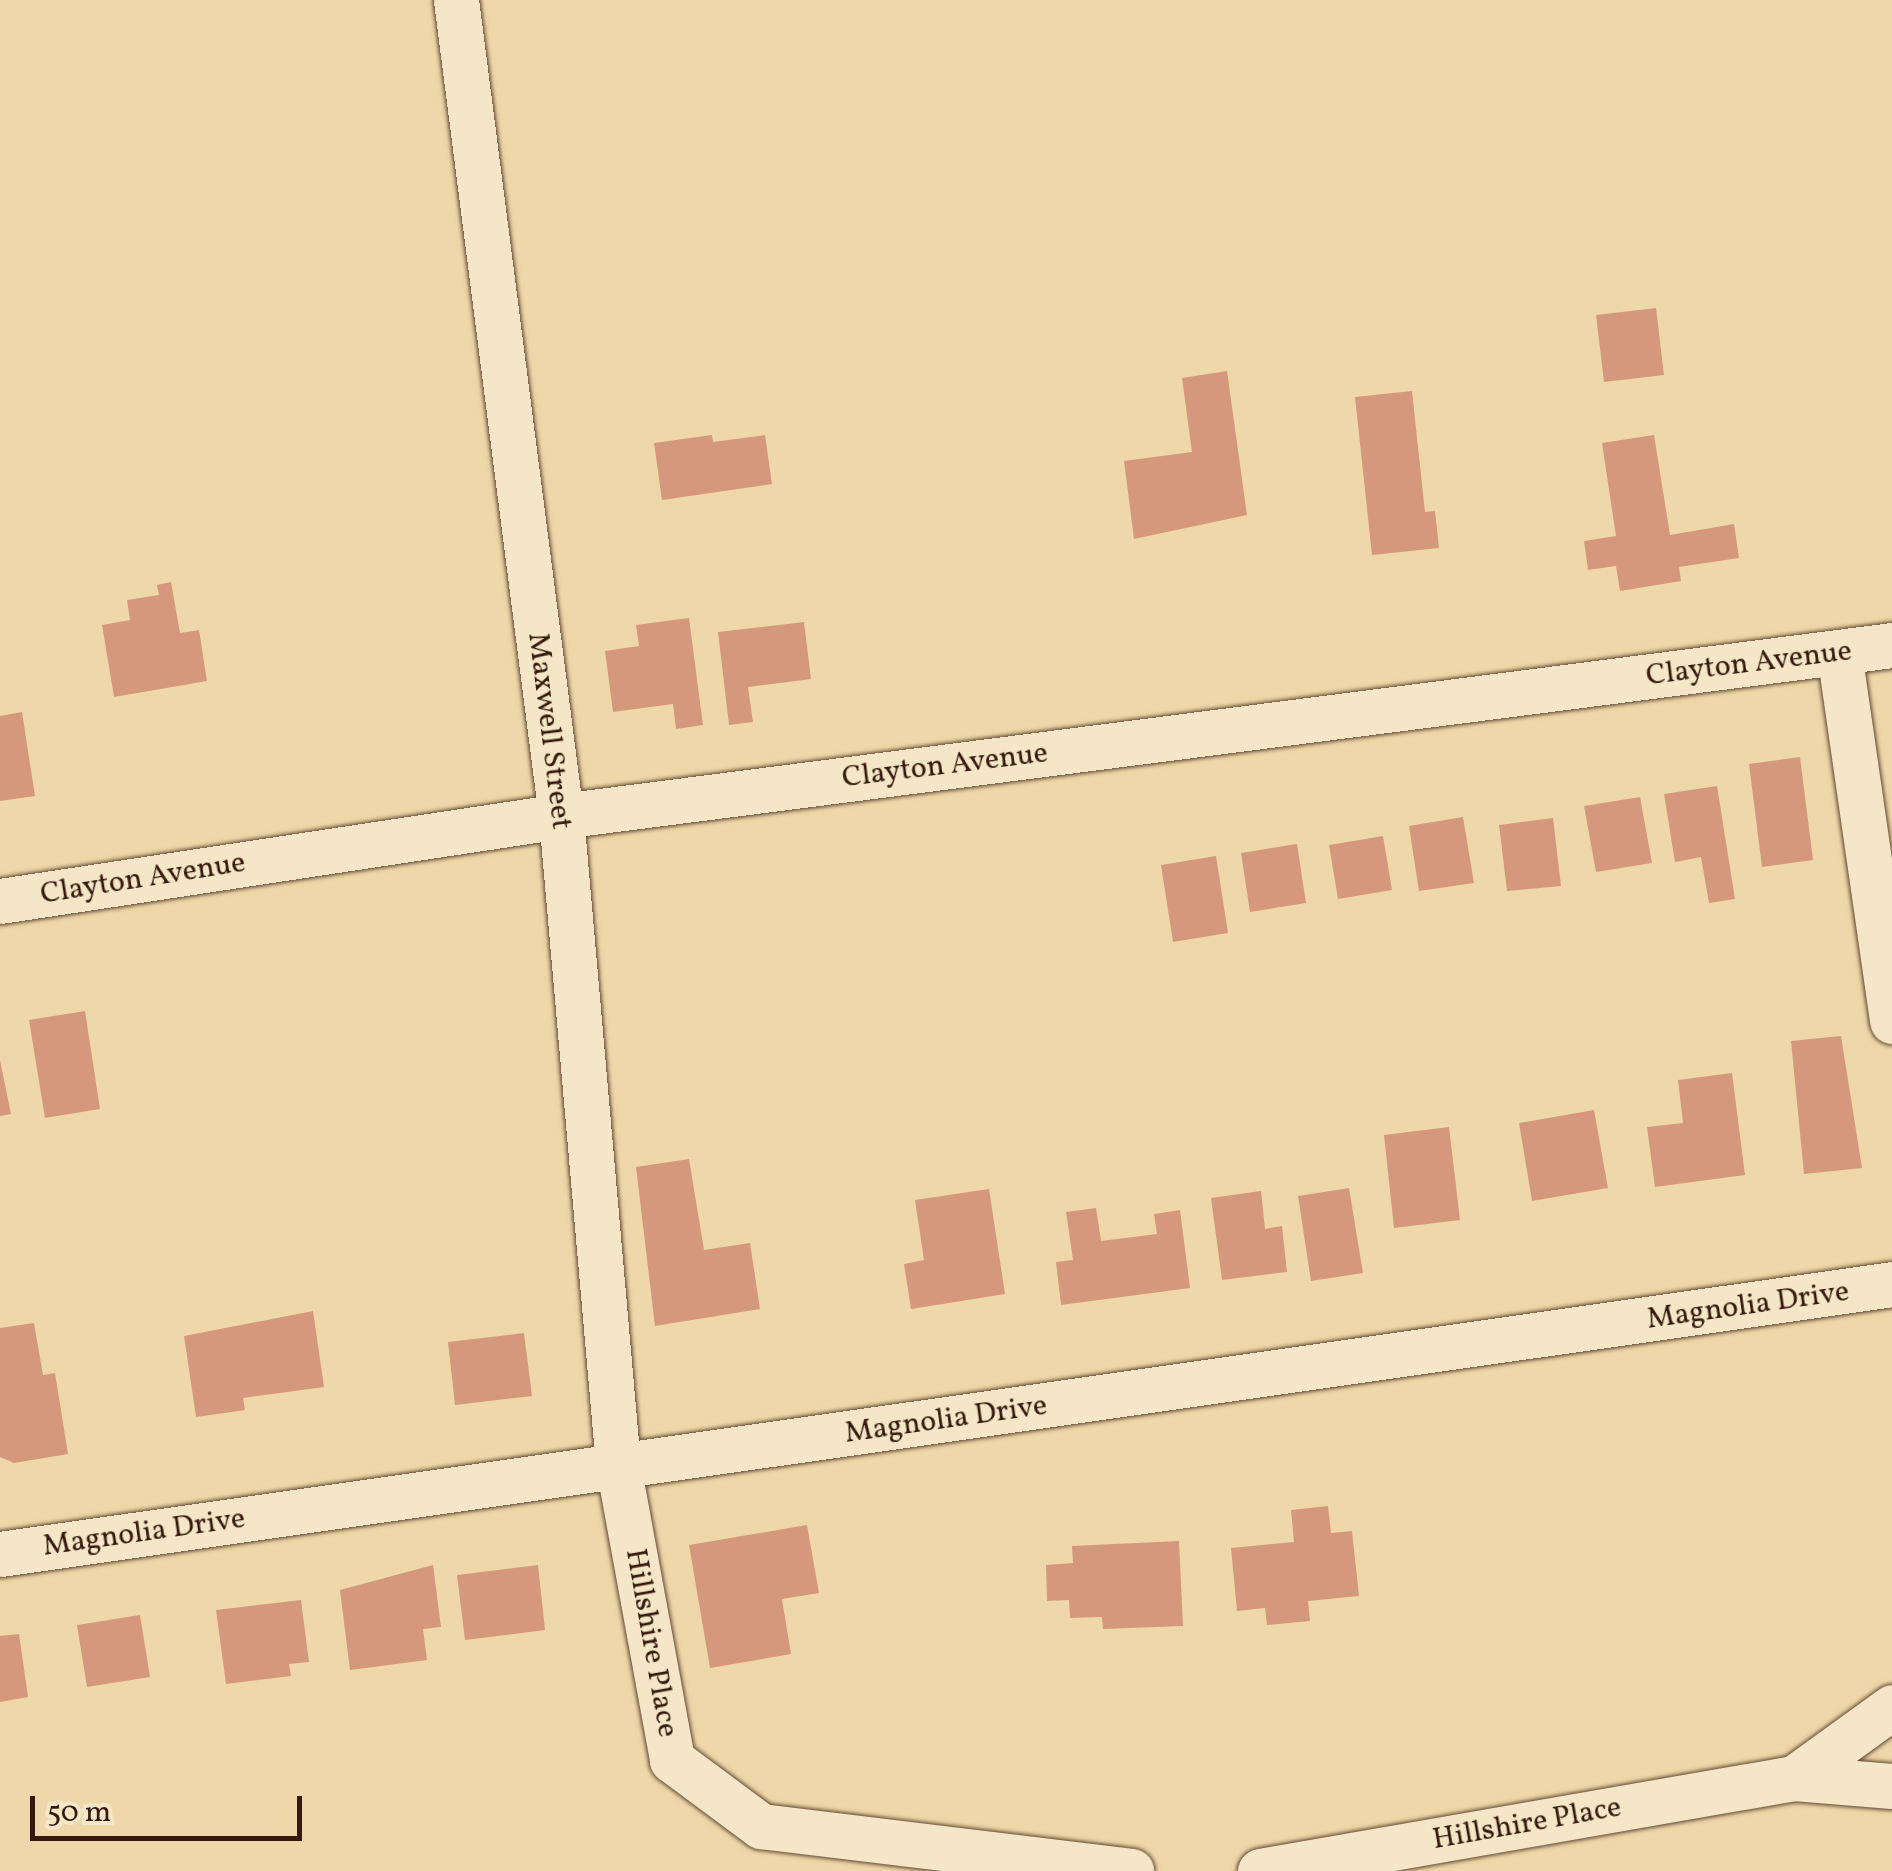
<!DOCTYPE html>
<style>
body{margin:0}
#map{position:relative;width:1892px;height:1871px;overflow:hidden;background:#eed8a9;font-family:Vollkorn,serif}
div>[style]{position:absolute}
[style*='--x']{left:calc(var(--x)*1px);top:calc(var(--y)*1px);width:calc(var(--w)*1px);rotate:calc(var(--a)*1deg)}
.building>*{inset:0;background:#d5987c}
.roads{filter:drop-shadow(0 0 2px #634933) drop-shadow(0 0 2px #634933)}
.minor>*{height:45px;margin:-22.5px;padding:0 22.5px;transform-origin:22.5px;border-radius:22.5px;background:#f4e6c7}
span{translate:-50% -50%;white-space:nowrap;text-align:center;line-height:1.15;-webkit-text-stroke:8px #f4e6c7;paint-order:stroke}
.street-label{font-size:30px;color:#35190c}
.scale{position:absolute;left:30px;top:1796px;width:272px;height:45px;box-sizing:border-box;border:5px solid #35190c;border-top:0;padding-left:12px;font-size:30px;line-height:35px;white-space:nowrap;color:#35190c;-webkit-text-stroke:8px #f4e6c7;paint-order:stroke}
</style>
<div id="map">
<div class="building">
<i style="clip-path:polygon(1656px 308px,1664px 375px,1604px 382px,1596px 315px)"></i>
<i style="clip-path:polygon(1227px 371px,1247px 515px,1134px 539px,1124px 461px,1192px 452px,1182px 378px)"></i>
<i style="clip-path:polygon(1412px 391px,1425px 512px,1435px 511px,1439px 548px,1372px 555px,1355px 397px)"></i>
<i style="clip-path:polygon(712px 435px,713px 442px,765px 435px,772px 484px,662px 500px,654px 443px)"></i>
<i style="clip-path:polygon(1654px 435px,1670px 535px,1734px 524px,1739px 558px,1679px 567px,1681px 581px,1620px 591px,1616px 566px,1588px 570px,1584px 541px,1616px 536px,1602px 443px)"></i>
<i style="clip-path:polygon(171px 582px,180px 633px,199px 630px,207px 681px,114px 697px,102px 625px,130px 620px,127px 600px,159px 595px,157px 585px)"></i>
<i style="clip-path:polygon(689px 618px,703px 725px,676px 729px,673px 704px,613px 712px,605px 651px,639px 646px,636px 625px)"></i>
<i style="clip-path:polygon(804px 622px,811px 679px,748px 687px,753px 722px,729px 725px,718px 632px)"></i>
<i style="clip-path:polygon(22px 712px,35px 796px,0 801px,0 716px)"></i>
<i style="clip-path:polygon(1800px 757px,1813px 860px,1762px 867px,1749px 764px)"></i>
<i style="clip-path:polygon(1717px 786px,1735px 899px,1709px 903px,1701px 857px,1675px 862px,1664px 794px)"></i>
<i style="clip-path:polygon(1640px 797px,1652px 863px,1596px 872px,1584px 806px)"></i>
<i style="clip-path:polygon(1463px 817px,1474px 883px,1419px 891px,1409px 826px)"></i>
<i style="clip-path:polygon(1553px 818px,1561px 886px,1507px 891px,1499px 825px)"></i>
<i style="clip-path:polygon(1383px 836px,1392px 890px,1338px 899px,1329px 845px)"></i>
<i style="clip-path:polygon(1297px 844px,1306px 903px,1250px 912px,1241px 853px)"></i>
<i style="clip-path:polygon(1216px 856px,1228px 933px,1173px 942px,1161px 865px)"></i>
<i style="clip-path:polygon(85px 1011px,100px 1109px,45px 1118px,29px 1020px)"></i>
<i style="clip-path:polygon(1841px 1036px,1862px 1168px,1804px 1174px,1791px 1041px)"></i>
<i style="clip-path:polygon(0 1060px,11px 1114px,0 1116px)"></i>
<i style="clip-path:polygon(1732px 1073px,1745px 1175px,1655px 1187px,1647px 1127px,1683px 1123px,1678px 1080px)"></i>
<i style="clip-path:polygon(1594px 1110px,1608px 1188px,1532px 1201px,1519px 1123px)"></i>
<i style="clip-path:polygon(1449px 1127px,1460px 1220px,1394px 1228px,1384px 1135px)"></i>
<i style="clip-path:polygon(689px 1159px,704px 1250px,750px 1243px,760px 1309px,655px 1326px,636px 1167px)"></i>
<i style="clip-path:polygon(1349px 1188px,1363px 1273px,1311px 1281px,1298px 1196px)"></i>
<i style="clip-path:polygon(989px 1189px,1005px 1294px,911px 1309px,904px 1264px,924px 1260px,915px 1200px)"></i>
<i style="clip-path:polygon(1261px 1191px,1265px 1229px,1282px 1226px,1287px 1272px,1222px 1280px,1211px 1198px)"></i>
<i style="clip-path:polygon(1096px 1208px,1101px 1241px,1157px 1234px,1154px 1214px,1180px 1210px,1190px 1288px,1061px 1305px,1056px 1262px,1073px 1260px,1066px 1212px)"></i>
<i style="clip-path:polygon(313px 1311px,324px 1387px,243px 1398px,245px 1410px,196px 1417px,184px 1336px)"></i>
<i style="clip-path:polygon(34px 1323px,43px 1375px,55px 1373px,68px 1454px,14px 1463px,0 1457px,0 1328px)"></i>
<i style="clip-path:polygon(524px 1333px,532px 1396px,455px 1405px,448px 1342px)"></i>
<i style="clip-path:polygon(1328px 1506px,1331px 1533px,1352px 1531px,1359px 1596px,1308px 1601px,1310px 1621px,1267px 1625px,1265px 1608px,1237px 1611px,1231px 1548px,1294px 1542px,1291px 1510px)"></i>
<i style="clip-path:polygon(807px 1525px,819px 1593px,782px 1599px,791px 1654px,710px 1668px,689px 1545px)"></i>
<i style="clip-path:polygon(1179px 1541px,1183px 1626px,1103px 1629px,1102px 1617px,1070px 1618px,1069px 1600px,1047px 1601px,1046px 1565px,1073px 1563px,1072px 1546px)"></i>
<i style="clip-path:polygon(433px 1565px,441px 1627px,423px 1629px,427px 1660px,350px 1670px,340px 1590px)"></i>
<i style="clip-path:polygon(538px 1565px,545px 1630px,465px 1640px,457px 1575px)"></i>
<i style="clip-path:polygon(301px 1600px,309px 1662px,289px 1664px,291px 1676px,226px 1684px,216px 1610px)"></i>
<i style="clip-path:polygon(140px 1615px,150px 1677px,87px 1687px,77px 1625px)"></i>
<i style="clip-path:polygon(19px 1634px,28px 1697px,0 1702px,0 1636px)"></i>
</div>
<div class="roads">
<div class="minor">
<i style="--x:456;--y:0;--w:823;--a:82.67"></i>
<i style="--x:561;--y:816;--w:651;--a:84.98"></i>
<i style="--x:618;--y:1465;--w:300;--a:79.6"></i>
<i style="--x:672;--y:1760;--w:111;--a:36.6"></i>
<i style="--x:761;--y:1826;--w:373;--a:6.9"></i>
<i style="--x:1839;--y:652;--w:373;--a:81.8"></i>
<i style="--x:0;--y:901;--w:567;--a:-8.62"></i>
<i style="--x:561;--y:816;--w:1342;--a:-7.32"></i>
<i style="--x:0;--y:1554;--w:1911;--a:-8.12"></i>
<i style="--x:1794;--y:1778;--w:121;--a:-35.9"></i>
<i style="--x:1260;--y:1871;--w:542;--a:-9.88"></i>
<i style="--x:1794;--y:1778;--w:98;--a:4.7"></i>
</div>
</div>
<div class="street-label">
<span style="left:1749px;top:664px;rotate:-7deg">Clayton Avenue</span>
<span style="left:549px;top:731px;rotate:83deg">Maxwell Street</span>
<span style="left:945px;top:766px;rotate:-7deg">Clayton Avenue</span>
<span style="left:143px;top:879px;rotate:-9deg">Clayton Avenue</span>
<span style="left:1748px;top:1306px;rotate:-8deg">Magnolia Drive</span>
<span style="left:946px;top:1420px;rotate:-8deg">Magnolia Drive</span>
<span style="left:144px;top:1533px;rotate:-8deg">Magnolia Drive</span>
<span style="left:651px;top:1643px;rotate:80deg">Hillshire Place</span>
<span style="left:1527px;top:1824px;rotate:-10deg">Hillshire Place</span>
</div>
<div class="scale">50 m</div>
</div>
